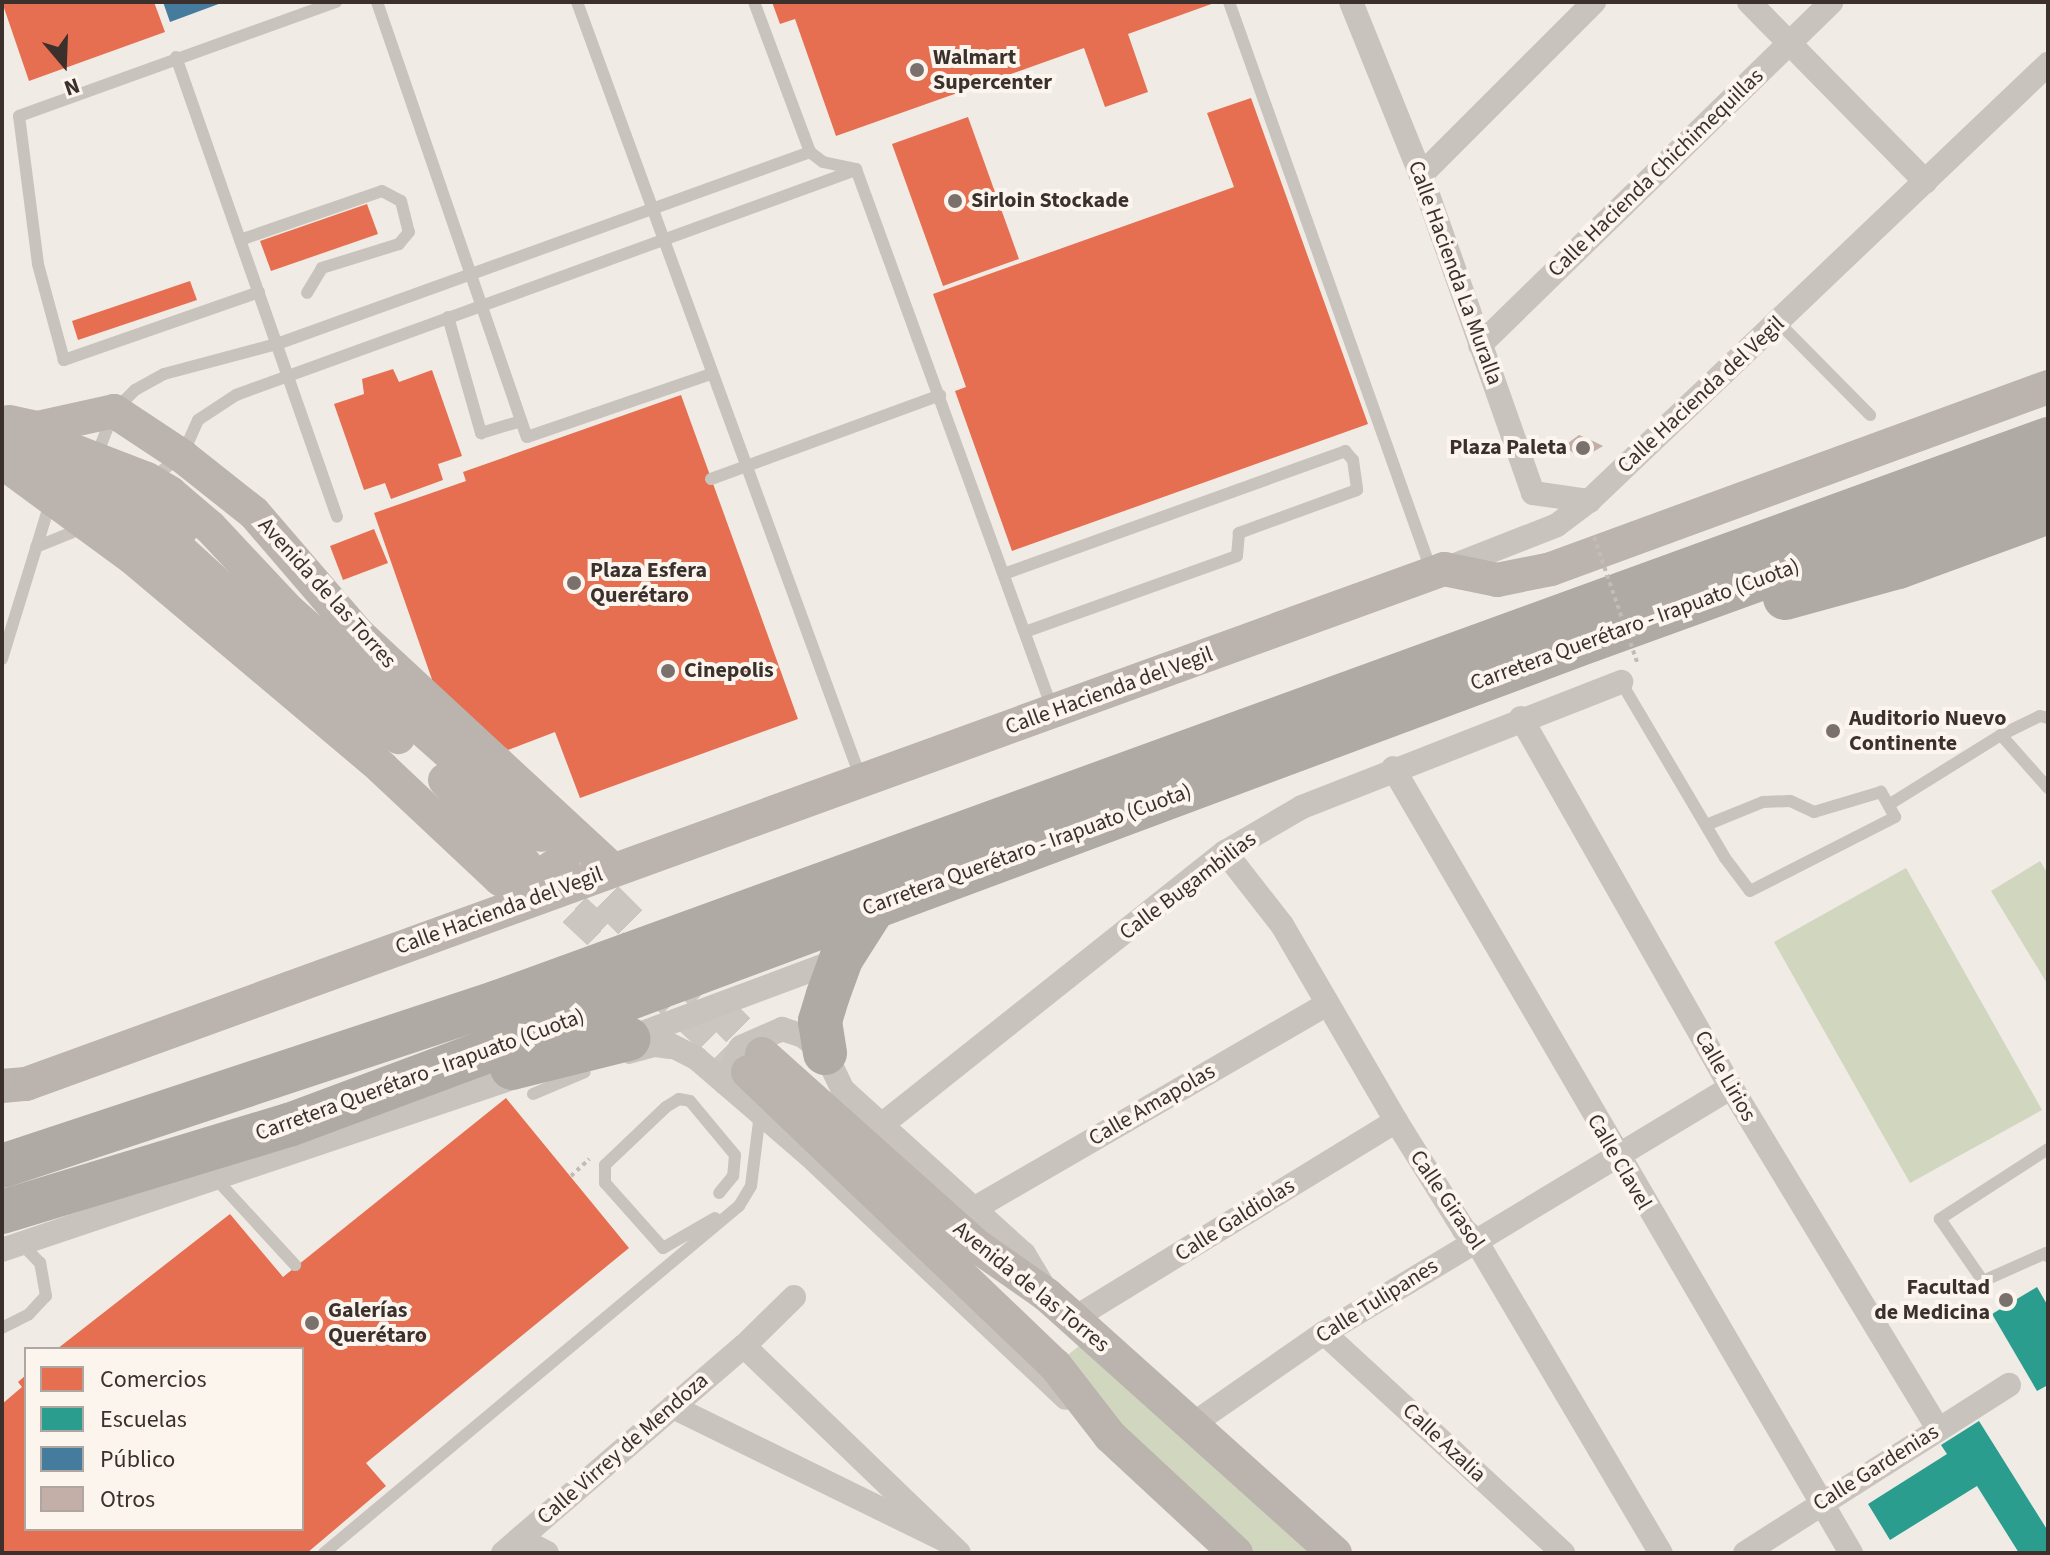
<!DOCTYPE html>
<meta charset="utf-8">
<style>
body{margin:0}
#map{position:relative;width:2050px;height:1555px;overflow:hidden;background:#f0ebe5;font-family:"Source Sans 3",sans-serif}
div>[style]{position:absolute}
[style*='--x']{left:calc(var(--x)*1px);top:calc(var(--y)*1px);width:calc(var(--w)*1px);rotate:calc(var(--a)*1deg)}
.green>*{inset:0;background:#d1d6bf}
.shops>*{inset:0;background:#e76f51}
.schools>*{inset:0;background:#2a9d8f}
.public>*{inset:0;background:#457b9d}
.building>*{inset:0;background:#c3afa7}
.secondary-tunnel>*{height:34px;margin-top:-17px;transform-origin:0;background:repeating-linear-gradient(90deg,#ccc6c0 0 34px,transparent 0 51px)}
.path>*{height:4px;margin-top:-2px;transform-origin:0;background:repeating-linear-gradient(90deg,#c2bbb6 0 4px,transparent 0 8px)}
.lane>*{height:12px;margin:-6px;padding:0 6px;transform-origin:6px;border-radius:6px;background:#c9c3be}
.street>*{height:24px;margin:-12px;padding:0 12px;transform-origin:12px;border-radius:12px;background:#c9c3be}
.secondary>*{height:34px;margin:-17px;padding:0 17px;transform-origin:17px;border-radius:17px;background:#bab3ae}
.highway>*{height:44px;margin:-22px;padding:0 22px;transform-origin:22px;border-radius:22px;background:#afaaa4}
.path-bridge>*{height:4px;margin-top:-2px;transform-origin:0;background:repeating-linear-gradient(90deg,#c2bbb6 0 4px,transparent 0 8px)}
.secondary-bridge>*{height:34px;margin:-17px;padding:0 17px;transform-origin:17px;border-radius:17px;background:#bab3ae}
.dots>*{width:22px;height:22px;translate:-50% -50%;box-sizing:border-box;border:4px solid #fbf5ee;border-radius:50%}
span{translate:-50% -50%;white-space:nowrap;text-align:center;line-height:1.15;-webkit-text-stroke:8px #fbf5ee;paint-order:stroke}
.poi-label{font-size:22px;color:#3b302b;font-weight:700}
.left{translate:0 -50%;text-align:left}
.right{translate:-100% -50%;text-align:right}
.street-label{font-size:22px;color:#3b302b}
.frame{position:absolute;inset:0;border:4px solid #3b302b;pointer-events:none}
.legend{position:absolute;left:24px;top:1347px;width:280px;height:184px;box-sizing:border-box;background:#fbf5ee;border:2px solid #aea6a0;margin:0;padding:10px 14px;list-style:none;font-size:24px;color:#3b302b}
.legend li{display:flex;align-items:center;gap:16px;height:40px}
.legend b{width:40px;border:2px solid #aea6a0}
.north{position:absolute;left:24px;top:24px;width:80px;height:80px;-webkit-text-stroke:6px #fbf5ee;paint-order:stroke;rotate:161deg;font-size:22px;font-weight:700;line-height:32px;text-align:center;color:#3b302b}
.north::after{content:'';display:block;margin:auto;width:28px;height:36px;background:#3b302b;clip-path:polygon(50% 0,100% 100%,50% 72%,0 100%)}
</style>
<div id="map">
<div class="green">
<i style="clip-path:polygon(2040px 861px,2048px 874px,2048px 985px,1991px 891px)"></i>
<i style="clip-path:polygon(1906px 868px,2042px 1110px,1910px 1183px,1774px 942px)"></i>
<i style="clip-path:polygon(1093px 1335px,1335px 1553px,1236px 1553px,1055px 1365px)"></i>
</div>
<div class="shops">
<i style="clip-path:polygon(2px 2px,154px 2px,165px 32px,29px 81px)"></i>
<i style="clip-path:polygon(772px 2px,1217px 2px,1128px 34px,1148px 92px,1105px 107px,1084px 48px,836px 136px,795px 19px,780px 24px)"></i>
<i style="clip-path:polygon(1251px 98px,1368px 424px,1012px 551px,955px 391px,966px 387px,933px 294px,1234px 187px,1207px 113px)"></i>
<i style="clip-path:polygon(968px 117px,1019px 259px,943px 286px,892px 144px)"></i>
<i style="clip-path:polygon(367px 204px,378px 234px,271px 271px,260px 241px)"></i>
<i style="clip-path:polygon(190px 281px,197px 300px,78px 340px,72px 321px)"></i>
<i style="clip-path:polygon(393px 369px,399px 382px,432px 370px,462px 456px,438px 464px,443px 480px,391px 499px,385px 483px,364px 490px,334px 404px,364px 394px,362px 379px)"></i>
<i style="clip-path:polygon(681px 395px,798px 719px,580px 798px,555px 732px,508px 750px,436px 691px,374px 513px,466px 481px,463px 472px)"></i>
<i style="clip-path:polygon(374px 529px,388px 563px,343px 580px,330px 546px)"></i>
<i style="clip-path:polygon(506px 1098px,629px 1248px,366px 1463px,386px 1486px,307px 1553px,2px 1553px,2px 1404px,22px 1387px,18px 1382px,26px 1375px,26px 1529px,302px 1529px,302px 1349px,57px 1349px,230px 1214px,283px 1277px)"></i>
</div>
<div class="schools">
<i style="clip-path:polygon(2037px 1287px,2048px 1306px,2048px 1385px,2037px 1391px,1992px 1314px)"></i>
<i style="clip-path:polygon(1979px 1421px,2048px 1531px,2048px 1553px,2019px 1553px,1977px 1486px,1890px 1540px,1868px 1504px,1947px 1454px,1941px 1445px)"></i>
</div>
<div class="public">
<i style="clip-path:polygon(163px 2px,224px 2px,170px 22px)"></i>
</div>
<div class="building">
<i style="clip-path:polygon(1579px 435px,1595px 442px,1603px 446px,1581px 459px,1564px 446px)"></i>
</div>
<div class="secondary-tunnel">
<i style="--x:570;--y:862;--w:272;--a:45"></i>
<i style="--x:537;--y:875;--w:289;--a:43"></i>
</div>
<div class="path">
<i style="--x:571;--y:1176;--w:25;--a:-43"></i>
</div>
<div class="lane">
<i style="--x:377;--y:2;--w:460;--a:71"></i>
<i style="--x:527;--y:437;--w:194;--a:-18.9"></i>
<i style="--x:577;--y:2;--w:827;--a:69.92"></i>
<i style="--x:754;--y:2;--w:160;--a:69.5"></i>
<i style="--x:1229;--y:2;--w:603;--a:70.42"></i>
<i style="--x:176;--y:57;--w:487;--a:70.7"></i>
<i style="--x:240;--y:240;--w:150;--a:-19"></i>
<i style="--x:382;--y:191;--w:21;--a:28"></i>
<i style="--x:401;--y:201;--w:32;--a:76"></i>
<i style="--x:409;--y:232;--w:16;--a:130"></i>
<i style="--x:399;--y:244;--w:81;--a:162.7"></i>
<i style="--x:322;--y:268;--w:29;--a:121"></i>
<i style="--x:259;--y:292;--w:207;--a:160.8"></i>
<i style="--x:64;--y:360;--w:99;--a:-105.2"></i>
<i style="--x:38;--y:264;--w:149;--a:-97.3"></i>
<i style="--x:19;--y:116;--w:337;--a:-19.8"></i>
<i style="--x:448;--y:317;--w:121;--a:74.1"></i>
<i style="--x:481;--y:433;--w:42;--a:-16.7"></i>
<i style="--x:1778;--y:322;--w:131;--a:45.3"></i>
<i style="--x:97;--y:455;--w:47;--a:-68.9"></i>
<i style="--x:114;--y:411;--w:30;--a:-45"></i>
<i style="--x:135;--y:390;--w:33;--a:-29"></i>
<i style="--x:164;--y:374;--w:117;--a:-14.9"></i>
<i style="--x:277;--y:344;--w:567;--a:-19.81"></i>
<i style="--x:810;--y:152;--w:16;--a:38"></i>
<i style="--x:823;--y:162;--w:34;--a:12"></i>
<i style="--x:856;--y:169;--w:574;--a:70.02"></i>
<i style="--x:153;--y:477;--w:36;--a:-36"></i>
<i style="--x:182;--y:456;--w:39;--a:-66"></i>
<i style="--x:198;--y:420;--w:45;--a:-33.3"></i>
<i style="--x:236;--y:395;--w:656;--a:-19.95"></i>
<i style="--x:711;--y:479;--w:244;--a:-20.1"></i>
<i style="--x:36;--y:547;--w:51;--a:-22"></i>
<i style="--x:1004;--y:574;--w:363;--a:-19.8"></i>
<i style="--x:1345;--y:451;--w:12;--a:48"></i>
<i style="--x:1353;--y:460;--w:30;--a:82"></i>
<i style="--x:1357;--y:490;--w:126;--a:160"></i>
<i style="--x:1239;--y:533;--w:23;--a:95"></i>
<i style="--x:1237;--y:556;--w:225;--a:160.3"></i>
<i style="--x:2;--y:659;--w:166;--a:-72.9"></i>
<i style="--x:1621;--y:682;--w:204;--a:59.4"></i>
<i style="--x:1725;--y:858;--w:41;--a:52.9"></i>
<i style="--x:1750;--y:891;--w:163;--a:-27"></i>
<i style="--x:1895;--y:817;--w:29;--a:-119"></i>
<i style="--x:1881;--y:792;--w:70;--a:163.4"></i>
<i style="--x:1814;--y:812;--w:26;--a:-155"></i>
<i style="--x:1790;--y:801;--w:27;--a:178"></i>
<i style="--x:1763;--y:802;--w:61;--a:158"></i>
<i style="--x:2001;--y:735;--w:71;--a:48.4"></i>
<i style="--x:1890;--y:804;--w:131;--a:-31.9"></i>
<i style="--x:2001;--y:735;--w:43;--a:-26"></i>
<i style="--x:2040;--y:716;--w:8;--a:14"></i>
<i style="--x:629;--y:1058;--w:27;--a:-15"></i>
<i style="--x:655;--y:1051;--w:15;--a:8"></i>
<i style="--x:533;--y:1094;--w:56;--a:-22.9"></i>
<i style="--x:2048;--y:1149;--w:129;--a:147.1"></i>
<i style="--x:1940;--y:1219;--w:75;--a:55.3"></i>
<i style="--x:1983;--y:1281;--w:69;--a:-24"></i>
<i style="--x:2046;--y:1253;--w:4;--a:63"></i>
<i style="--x:216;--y:1179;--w:117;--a:47.4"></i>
<i style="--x:715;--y:1218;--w:60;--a:150"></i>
<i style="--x:663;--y:1248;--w:87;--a:-131.7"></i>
<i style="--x:605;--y:1183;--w:18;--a:-90"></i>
<i style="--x:605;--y:1165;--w:84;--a:-43.6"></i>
<i style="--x:666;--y:1107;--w:15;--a:-32"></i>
<i style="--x:679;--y:1099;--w:11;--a:10"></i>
<i style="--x:690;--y:1101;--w:70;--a:50.2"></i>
<i style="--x:735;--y:1155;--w:21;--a:95"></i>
<i style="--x:733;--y:1176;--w:22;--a:129"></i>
<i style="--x:2;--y:1328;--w:30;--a:-27"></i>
<i style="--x:29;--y:1314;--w:25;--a:-47"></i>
<i style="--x:46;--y:1296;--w:34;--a:-100"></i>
<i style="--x:40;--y:1263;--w:28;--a:-134"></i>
<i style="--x:324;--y:1553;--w:541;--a:-39.9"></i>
<i style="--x:739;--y:1206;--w:23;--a:-59"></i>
<i style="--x:751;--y:1186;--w:73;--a:-82.9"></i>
</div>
<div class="street">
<i style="--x:1351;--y:2;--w:187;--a:68"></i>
<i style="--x:1421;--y:175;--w:337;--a:70.6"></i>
<i style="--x:1533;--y:493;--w:57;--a:8.1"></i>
<i style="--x:1749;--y:2;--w:252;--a:45.5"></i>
<i style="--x:1421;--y:175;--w:245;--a:-45"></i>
<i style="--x:1480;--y:345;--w:491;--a:-44.3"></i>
<i style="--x:1445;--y:569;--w:120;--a:-21.4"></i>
<i style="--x:1557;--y:525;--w:40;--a:-37"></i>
<i style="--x:1589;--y:501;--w:634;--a:-43.59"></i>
<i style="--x:1521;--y:718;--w:425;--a:60.4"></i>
<i style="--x:1731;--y:1087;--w:400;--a:58.8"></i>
<i style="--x:1393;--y:768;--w:909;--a:59.74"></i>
<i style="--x:1225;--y:852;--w:93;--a:52"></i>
<i style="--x:1282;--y:925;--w:227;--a:59.8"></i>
<i style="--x:1396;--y:1121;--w:128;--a:58"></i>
<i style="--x:1464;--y:1230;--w:14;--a:39"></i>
<i style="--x:1475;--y:1239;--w:365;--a:59.4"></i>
<i style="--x:647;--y:1033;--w:55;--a:27"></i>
<i style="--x:696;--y:1058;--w:150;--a:40.7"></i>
<i style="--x:810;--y:1156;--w:352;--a:43.4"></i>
<i style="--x:618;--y:1042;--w:238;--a:-20.4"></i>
<i style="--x:725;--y:1083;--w:39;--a:-66"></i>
<i style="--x:741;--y:1047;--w:45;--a:-23.7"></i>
<i style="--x:782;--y:1029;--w:22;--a:18"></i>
<i style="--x:803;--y:1036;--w:28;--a:38"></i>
<i style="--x:825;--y:1053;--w:41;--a:64.1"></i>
<i style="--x:843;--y:1090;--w:244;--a:42.2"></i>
<i style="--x:1024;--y:1254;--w:41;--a:59"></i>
<i style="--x:884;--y:1123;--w:436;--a:-38.5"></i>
<i style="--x:1225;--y:852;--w:89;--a:-30.3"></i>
<i style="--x:1302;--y:807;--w:343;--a:-21.4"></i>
<i style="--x:977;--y:1207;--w:405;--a:-30.1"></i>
<i style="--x:2;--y:1250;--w:554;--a:-18.63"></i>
<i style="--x:1073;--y:1319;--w:379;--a:-31.5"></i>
<i style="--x:1324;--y:1333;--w:325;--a:42.6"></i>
<i style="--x:744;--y:1346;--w:298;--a:43.9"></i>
<i style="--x:673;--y:1407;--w:303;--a:26.1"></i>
<i style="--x:1193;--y:1424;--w:160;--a:-34.8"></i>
<i style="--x:1324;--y:1333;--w:476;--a:-31.1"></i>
<i style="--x:520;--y:1539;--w:30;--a:27"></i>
<i style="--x:503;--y:1553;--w:318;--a:-40.7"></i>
<i style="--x:744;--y:1346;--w:70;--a:-44.4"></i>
<i style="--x:1745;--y:1553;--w:313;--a:-32.5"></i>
</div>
<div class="secondary">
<i style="--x:9;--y:422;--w:29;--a:12"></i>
<i style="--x:37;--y:428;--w:79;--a:-12.4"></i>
<i style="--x:114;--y:411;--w:82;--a:33.5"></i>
<i style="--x:182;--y:456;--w:92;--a:38.4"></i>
<i style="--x:254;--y:513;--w:161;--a:49.3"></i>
<i style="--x:359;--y:635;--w:346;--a:42.8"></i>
<i style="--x:2;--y:462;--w:162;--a:36.2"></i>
<i style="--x:133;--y:558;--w:326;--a:40.1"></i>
<i style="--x:382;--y:768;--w:162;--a:43.2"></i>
<i style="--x:500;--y:879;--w:39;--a:31"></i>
<i style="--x:137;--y:523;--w:35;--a:27"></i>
<i style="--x:168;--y:539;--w:246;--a:42.4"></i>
<i style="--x:350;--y:705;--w:58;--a:33.7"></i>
<i style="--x:289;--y:611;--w:337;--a:41.6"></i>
<i style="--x:445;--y:780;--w:116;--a:46.4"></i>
<i style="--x:513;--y:878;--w:31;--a:-9"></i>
<i style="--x:544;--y:873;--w:22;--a:-34"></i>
<i style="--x:562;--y:861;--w:29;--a:-72"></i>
<i style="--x:762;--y:1054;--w:288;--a:41.8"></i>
<i style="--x:977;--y:1246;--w:85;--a:35"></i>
<i style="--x:1047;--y:1295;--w:387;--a:41.9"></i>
<i style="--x:748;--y:1072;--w:424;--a:43.7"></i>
<i style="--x:1055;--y:1365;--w:90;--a:52.2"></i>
<i style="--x:1110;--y:1436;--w:172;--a:42.9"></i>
<i style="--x:2;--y:1086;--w:24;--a:-5"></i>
<i style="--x:26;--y:1084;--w:1509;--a:-19.96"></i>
<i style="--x:1444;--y:569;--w:54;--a:11.7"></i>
<i style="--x:1497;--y:580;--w:55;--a:-11.5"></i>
<i style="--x:1551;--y:569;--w:529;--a:-20.11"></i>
</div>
<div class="highway">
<i style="--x:1785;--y:598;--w:117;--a:-15.3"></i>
<i style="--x:1898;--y:567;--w:160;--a:-20.1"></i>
<i style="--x:825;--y:1053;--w:32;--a:-99"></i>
<i style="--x:820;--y:1021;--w:27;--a:-73"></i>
<i style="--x:828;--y:995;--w:38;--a:-70"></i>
<i style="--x:841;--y:959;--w:62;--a:-57.6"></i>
<i style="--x:512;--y:1068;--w:120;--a:-14"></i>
<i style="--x:2;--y:1166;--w:522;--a:-18.3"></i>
<i style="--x:498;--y:1002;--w:1649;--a:-19.96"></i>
<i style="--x:2;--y:1212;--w:300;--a:-16.9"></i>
<i style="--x:289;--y:1125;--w:1389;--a:-20.43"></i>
<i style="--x:1591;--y:640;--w:486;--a:-19.9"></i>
</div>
<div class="path-bridge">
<i style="--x:1594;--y:537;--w:135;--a:71"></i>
</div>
<div class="secondary-bridge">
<i style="--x:2;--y:423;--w:155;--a:21.1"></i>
<i style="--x:147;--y:479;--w:27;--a:31"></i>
<i style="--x:170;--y:493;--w:52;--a:40.4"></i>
<i style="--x:210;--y:527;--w:115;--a:46.8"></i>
<i style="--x:11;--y:439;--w:308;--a:38.3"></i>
<i style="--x:84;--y:476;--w:111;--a:28.7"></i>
</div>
<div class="dots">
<i style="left:917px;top:70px;background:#7a716c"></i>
<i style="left:955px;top:201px;background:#7a716c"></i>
<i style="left:1583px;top:448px;background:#7a716c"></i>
<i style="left:574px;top:583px;background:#7a716c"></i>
<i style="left:668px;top:671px;background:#7a716c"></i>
<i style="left:1833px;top:731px;background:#7a716c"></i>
<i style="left:2006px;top:1300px;background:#7a716c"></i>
<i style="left:312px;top:1323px;background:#7a716c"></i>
</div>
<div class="poi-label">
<span class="left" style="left:933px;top:70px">Walmart<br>Supercenter</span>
<span class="left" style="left:971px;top:201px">Sirloin Stockade</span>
<span class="right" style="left:1567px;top:448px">Plaza Paleta</span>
<span class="left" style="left:590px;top:583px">Plaza Esfera<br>Querétaro</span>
<span class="left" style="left:684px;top:671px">Cinepolis</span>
<span class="left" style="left:1849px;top:731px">Auditorio Nuevo<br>Continente</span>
<span class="right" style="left:1990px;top:1300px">Facultad<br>de Medicina</span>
<span class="left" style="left:328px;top:1323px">Galerías<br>Querétaro</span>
</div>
<div class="street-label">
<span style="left:1656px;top:173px;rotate:-44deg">Calle Hacienda Chichimequillas</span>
<span style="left:1455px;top:273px;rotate:70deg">Calle Hacienda La Muralla</span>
<span style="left:1701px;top:395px;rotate:-43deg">Calle Hacienda del Vegil</span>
<span style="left:327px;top:593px;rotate:48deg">Avenida de las Torres</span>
<span style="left:1635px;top:625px;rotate:-20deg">Carretera Querétaro - Irapuato (Cuota)</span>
<span style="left:1109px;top:691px;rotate:-20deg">Calle Hacienda del Vegil</span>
<span style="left:1027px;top:850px;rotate:-20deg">Carretera Querétaro - Irapuato (Cuota)</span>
<span style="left:1188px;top:886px;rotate:-37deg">Calle Bugambilias</span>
<span style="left:499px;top:911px;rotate:-20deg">Calle Hacienda del Vegil</span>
<span style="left:420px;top:1075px;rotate:-20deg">Carretera Querétaro - Irapuato (Cuota)</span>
<span style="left:1725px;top:1076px;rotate:60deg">Calle Lirios</span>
<span style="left:1152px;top:1105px;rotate:-30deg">Calle Amapolas</span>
<span style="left:1619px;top:1162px;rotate:60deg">Calle Clavel</span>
<span style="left:1447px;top:1200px;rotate:56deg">Calle Girasol</span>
<span style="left:1235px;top:1220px;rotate:-32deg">Calle Galdiolas</span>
<span style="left:1031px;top:1287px;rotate:39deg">Avenida de las Torres</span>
<span style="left:1377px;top:1301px;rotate:-32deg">Calle Tulipanes</span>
<span style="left:1444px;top:1443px;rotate:43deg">Calle Azalia</span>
<span style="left:623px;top:1449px;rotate:-41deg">Calle Virrey de Mendoza</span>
<span style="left:1876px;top:1468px;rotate:-32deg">Calle Gardenias</span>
</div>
<div class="frame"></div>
<ul class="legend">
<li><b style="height:22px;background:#e76f51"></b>Comercios</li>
<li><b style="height:22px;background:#2a9d8f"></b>Escuelas</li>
<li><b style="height:22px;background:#457b9d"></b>Público</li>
<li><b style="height:22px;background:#c3afa7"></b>Otros</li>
</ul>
<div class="north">N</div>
</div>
